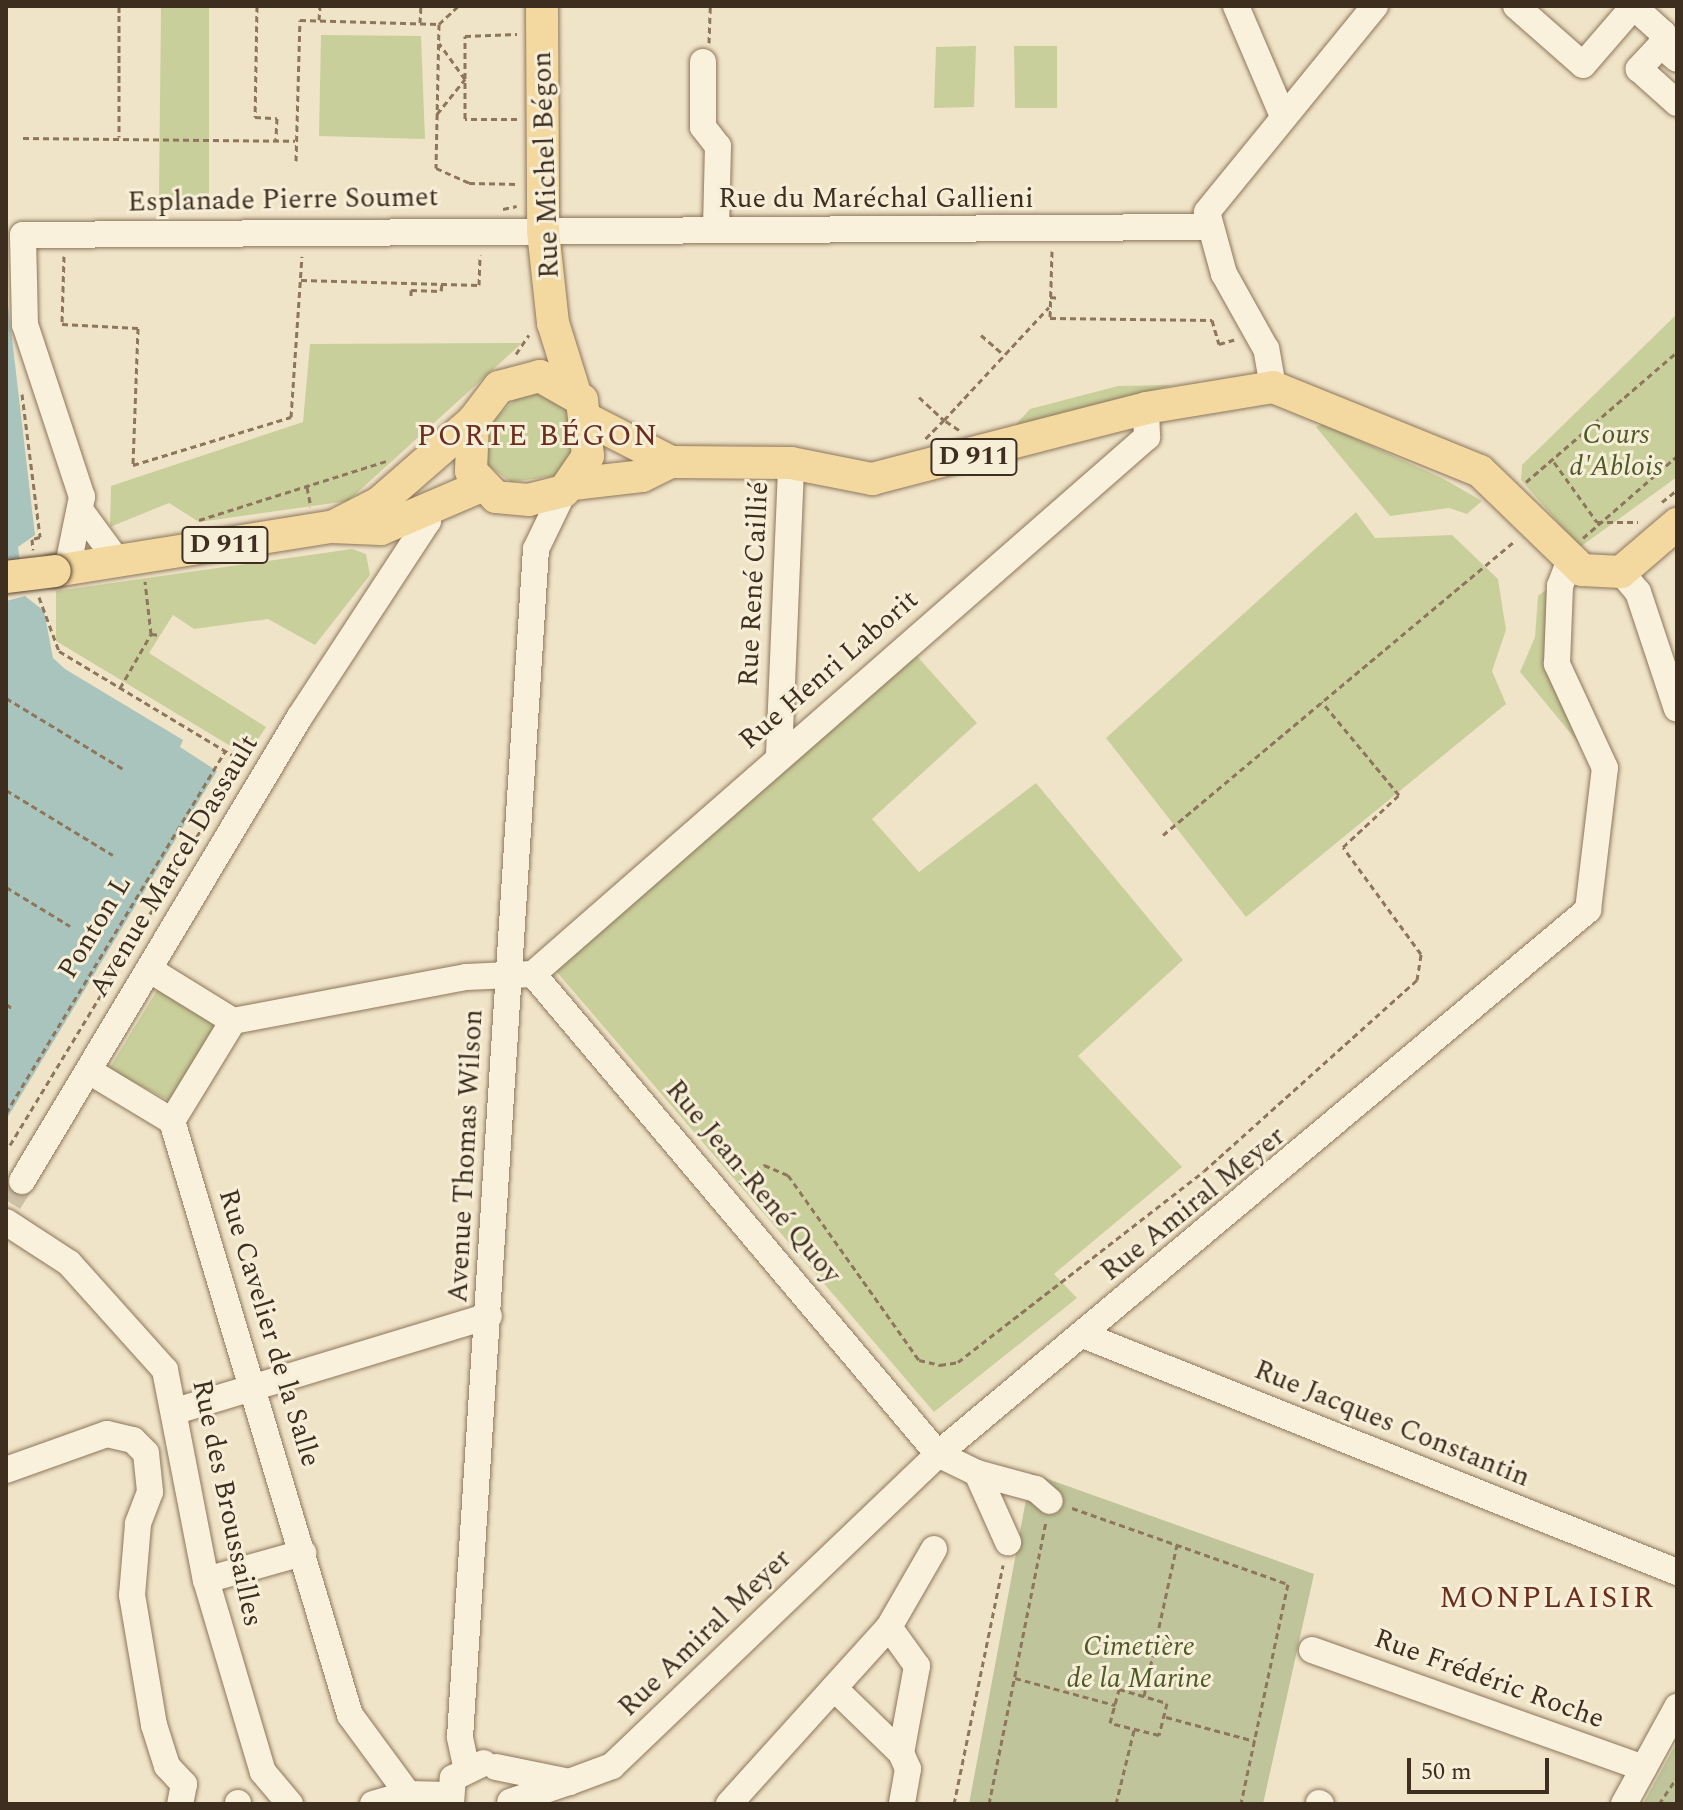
<!DOCTYPE html>
<meta charset="utf-8">
<style>
body{margin:0}
#map{position:relative;width:1683px;height:1810px;overflow:hidden;background:#f0e4c8;font-family:Spectral,serif}
div>[style]{position:absolute}
[style*='--x']{left:calc(var(--x)*1px);top:calc(var(--y)*1px);width:calc(var(--w)*1px);rotate:calc(var(--a)*1deg)}
.green>*{inset:0;background:#c9cf9b}
.cemetery>*{inset:0;background:#bfc49a}
.water>*{inset:0;background:#a9c4bc}
.minor-tunnel>*{height:26px;margin-top:-13px;transform-origin:0;background:repeating-linear-gradient(90deg,#ccc0a6 0 26px,transparent 0 39px)}
.path>*{height:3px;margin-top:-1.5px;transform-origin:0;background:repeating-linear-gradient(90deg,#8d765c 0 6px,transparent 0 10px)}
.roads{filter:drop-shadow(0 0 2px #8d765c) drop-shadow(0 0 2px #8d765c)}
.minor>*{height:26px;margin:-13px;padding:0 13px;transform-origin:13px;border-radius:13px;background:#faf1dc}
.major>*{height:32px;margin:-16px;padding:0 16px;transform-origin:16px;border-radius:16px;background:#f3d9a0}
.bridges{filter:drop-shadow(0 0 2px #5b4430) drop-shadow(0 0 2px #5b4430)}
.major-bridge>*{height:32px;margin:-16px;padding:0 16px;transform-origin:16px;border-radius:16px;background:#f3d9a0}
span{translate:-50% -50%;white-space:nowrap;text-align:center;line-height:1.15;-webkit-text-stroke:6px #f7eed8;paint-order:stroke}
.shield-label span{padding:2px 6px;background:#f7eed8;border:2px solid;border-radius:6px;-webkit-text-stroke-width:0}
.shield-label{font-size:26px;color:#3d2e20;font-weight:700}
.street-label{font-size:28px;color:#3d2e20}
.park-label{font-size:28px;color:#4d5a26;font-style:italic}
.neighbourhood-label{font-size:30px;color:#6b2e1e;letter-spacing:2px}
.frame{position:absolute;inset:0;border:8px solid #3d2e20;pointer-events:none}
.scale{position:absolute;left:1407px;top:1758px;width:142px;height:36px;box-sizing:border-box;border:4px solid #3d2e20;border-top:0;padding-left:10px;font-size:24px;line-height:28px;white-space:nowrap;color:#3d2e20;-webkit-text-stroke:6px #f7eed8;paint-order:stroke}
</style>
<div id="map">
<div class="green">
<i style="clip-path:polygon(161px 6px,209px 6px,209px 197px,159px 197px)"></i>
<i style="clip-path:polygon(321px 35px,421px 36px,425px 139px,319px 136px)"></i>
<i style="clip-path:polygon(976px 46px,974px 107px,934px 108px,936px 47px)"></i>
<i style="clip-path:polygon(1014px 46px,1057px 46px,1057px 108px,1015px 108px)"></i>
<i style="clip-path:polygon(1677px 314px,1677px 477px,1580px 547px,1521px 480px,1522px 465px)"></i>
<i style="clip-path:polygon(522px 343px,348px 501px,199px 522px,169px 503px,110px 527px,111px 486px,303px 422px,310px 344px)"></i>
<i style="clip-path:polygon(1172px 385px,1009px 432px,1030px 409px,1118px 386px)"></i>
<i style="clip-path:polygon(525px 389px,548px 391px,576px 419px,572px 461px,555px 476px,511px 482px,486px 464px,487px 427px)"></i>
<i style="clip-path:polygon(1323px 424px,1442px 478px,1482px 501px,1467px 514px,1449px 508px,1390px 516px,1316px 427px)"></i>
<i style="clip-path:polygon(1356px 512px,1375px 538px,1452px 535px,1498px 579px,1506px 630px,1492px 671px,1506px 704px,1246px 917px,1106px 738px)"></i>
<i style="clip-path:polygon(352px 549px,366px 554px,370px 575px,315px 645px,268px 619px,194px 629px,173px 615px,149px 653px,266px 727px,247px 756px,56px 641px,56px 591px)"></i>
<i style="clip-path:polygon(1552px 585px,1553px 675px,1595px 763px,1520px 672px,1535px 637px,1538px 596px)"></i>
<i style="clip-path:polygon(915px 654px,977px 723px,872px 819px,919px 872px,1036px 783px,1183px 960px,1078px 1056px,1182px 1167px,1054px 1274px,1077px 1298px,934px 1412px,556px 971px)"></i>
<i style="clip-path:polygon(159px 987px,212px 1020px,214px 1030px,170px 1101px,109px 1069px)"></i>
</div>
<div class="cemetery">
<i style="clip-path:polygon(1031px 1473px,1314px 1574px,1263px 1804px,969px 1804px)"></i>
<i style="clip-path:polygon(1677px 1742px,1677px 1804px,1643px 1804px)"></i>
</div>
<div class="water">
<i style="clip-path:polygon(6px 287px,35px 535px,18px 547px,20px 562px,6px 563px)"></i>
<i style="clip-path:polygon(25px 596px,44px 611px,53px 658px,65px 669px,183px 740px,180px 747px,217px 771px,6px 1120px,6px 601px)"></i>
</div>
<div class="minor-tunnel">
<i style="--x:9;--y:1202;--w:25;--a:-58"></i>
</div>
<div class="path">
<i style="--x:119;--y:6;--w:131;--a:90"></i>
<i style="--x:257;--y:6;--w:111;--a:91"></i>
<i style="--x:255;--y:117;--w:22;--a:3"></i>
<i style="--x:277;--y:118;--w:22;--a:93"></i>
<i style="--x:319;--y:20;--w:14;--a:-86"></i>
<i style="--x:420;--y:23;--w:17;--a:-87"></i>
<i style="--x:439;--y:24;--w:26;--a:-43"></i>
<i style="--x:709;--y:43;--w:37;--a:-88"></i>
<i style="--x:437;--y:114;--w:45;--a:-51.3"></i>
<i style="--x:465;--y:79;--w:44;--a:-125.8"></i>
<i style="--x:517;--y:119;--w:52;--a:180"></i>
<i style="--x:465;--y:119;--w:83;--a:-90"></i>
<i style="--x:465;--y:36;--w:52;--a:-2.2"></i>
<i style="--x:23;--y:138;--w:272;--a:0.6"></i>
<i style="--x:296;--y:161;--w:141;--a:-88.4"></i>
<i style="--x:300;--y:20;--w:139;--a:1.6"></i>
<i style="--x:439;--y:24;--w:144;--a:91.2"></i>
<i style="--x:436;--y:168;--w:36;--a:24"></i>
<i style="--x:469;--y:183;--w:47;--a:1.2"></i>
<i style="--x:503;--y:209;--w:14;--a:-12"></i>
<i style="--x:1052;--y:251;--w:67;--a:91.7"></i>
<i style="--x:1050;--y:318;--w:162;--a:0.7"></i>
<i style="--x:1212;--y:320;--w:25;--a:74"></i>
<i style="--x:1219;--y:344;--w:18;--a:-16"></i>
<i style="--x:64;--y:256;--w:68;--a:91.7"></i>
<i style="--x:62;--y:324;--w:76;--a:3"></i>
<i style="--x:138;--y:328;--w:137;--a:92.1"></i>
<i style="--x:133;--y:465;--w:165;--a:-16.9"></i>
<i style="--x:291;--y:417;--w:161;--a:-86.1"></i>
<i style="--x:301;--y:280;--w:178;--a:1.6"></i>
<i style="--x:479;--y:285;--w:30;--a:-88"></i>
<i style="--x:411;--y:296;--w:6;--a:-90"></i>
<i style="--x:411;--y:290;--w:30;--a:2"></i>
<i style="--x:441;--y:291;--w:7;--a:-82"></i>
<i style="--x:1050;--y:297;--w:10;--a:6"></i>
<i style="--x:981;--y:335;--w:30;--a:41"></i>
<i style="--x:516;--y:354;--w:23;--a:-56"></i>
<i style="--x:22;--y:394;--w:144;--a:82.8"></i>
<i style="--x:40;--y:537;--w:8;--a:166"></i>
<i style="--x:32;--y:539;--w:11;--a:85"></i>
<i style="--x:919;--y:397;--w:34;--a:43"></i>
<i style="--x:944;--y:420;--w:27;--a:135"></i>
<i style="--x:959;--y:430;--w:18;--a:-146"></i>
<i style="--x:944;--y:420;--w:154;--a:-47.1"></i>
<i style="--x:1554;--y:462;--w:74;--a:54.4"></i>
<i style="--x:1597;--y:522;--w:41;--a:0"></i>
<i style="--x:1526;--y:482;--w:199;--a:-40.7"></i>
<i style="--x:307;--y:487;--w:20;--a:79"></i>
<i style="--x:1662;--y:502;--w:19;--a:-39"></i>
<i style="--x:199;--y:520;--w:196;--a:-17.5"></i>
<i style="--x:1583;--y:538;--w:125;--a:-41.1"></i>
<i style="--x:39;--y:597;--w:58;--a:69.7"></i>
<i style="--x:59;--y:651;--w:219;--a:31"></i>
<i style="--x:151;--y:634;--w:9;--a:6"></i>
<i style="--x:120;--y:688;--w:62;--a:-60.1"></i>
<i style="--x:151;--y:634;--w:53;--a:-96.5"></i>
<i style="--x:6;--y:698;--w:139;--a:31.2"></i>
<i style="--x:6;--y:790;--w:125;--a:31.3"></i>
<i style="--x:1163;--y:835;--w:459;--a:-39.9"></i>
<i style="--x:6;--y:887;--w:75;--a:31.4"></i>
<i style="--x:6;--y:1004;--w:7;--a:34"></i>
<i style="--x:6;--y:1113;--w:423;--a:-58.8"></i>
<i style="--x:10;--y:1145;--w:448;--a:-58.8"></i>
<i style="--x:740;--y:1184;--w:31;--a:-38"></i>
<i style="--x:764;--y:1165;--w:26;--a:23"></i>
<i style="--x:788;--y:1175;--w:227;--a:54.7"></i>
<i style="--x:919;--y:1360;--w:22;--a:13"></i>
<i style="--x:940;--y:1365;--w:18;--a:-9"></i>
<i style="--x:958;--y:1362;--w:311;--a:-37.8"></i>
<i style="--x:1204;--y:1171;--w:286;--a:-41.9"></i>
<i style="--x:1417;--y:980;--w:26;--a:-81"></i>
<i style="--x:1421;--y:954;--w:132;--a:-126.1"></i>
<i style="--x:1343;--y:847;--w:76;--a:-42.9"></i>
<i style="--x:1399;--y:795;--w:121;--a:-129.6"></i>
<i style="--x:1072;--y:1508;--w:229;--a:19.4"></i>
<i style="--x:1288;--y:1584;--w:225;--a:102.1"></i>
<i style="--x:1015;--y:1678;--w:104;--a:15.1"></i>
<i style="--x:1119;--y:1689;--w:50;--a:16.3"></i>
<i style="--x:1167;--y:1703;--w:33;--a:104"></i>
<i style="--x:1159;--y:1735;--w:50;--a:-166.2"></i>
<i style="--x:1110;--y:1723;--w:35;--a:-75"></i>
<i style="--x:1144;--y:1696;--w:155;--a:-77.7"></i>
<i style="--x:1166;--y:1717;--w:92;--a:15.1"></i>
<i style="--x:954;--y:1804;--w:244;--a:-78.4"></i>
<i style="--x:989;--y:1804;--w:289;--a:-78.6"></i>
<i style="--x:1116;--y:1804;--w:76;--a:-76.3"></i>
<i style="--x:1659;--y:1804;--w:32;--a:-56"></i>
</div>
<div class="roads">
<div class="minor">
<i style="--x:1236;--y:6;--w:117;--a:66.9"></i>
<i style="--x:1516;--y:6;--w:89;--a:41.4"></i>
<i style="--x:1583;--y:65;--w:78;--a:-49.2"></i>
<i style="--x:1634;--y:7;--w:39;--a:42"></i>
<i style="--x:1663;--y:33;--w:12;--a:99"></i>
<i style="--x:1677;--y:59;--w:21;--a:-139"></i>
<i style="--x:1661;--y:45;--w:33;--a:133"></i>
<i style="--x:1639;--y:69;--w:51;--a:41.8"></i>
<i style="--x:703;--y:62;--w:65;--a:90"></i>
<i style="--x:703;--y:127;--w:24;--a:52"></i>
<i style="--x:718;--y:146;--w:84;--a:91.4"></i>
<i style="--x:1273;--y:387;--w:39;--a:-100"></i>
<i style="--x:1266;--y:349;--w:86;--a:-119.2"></i>
<i style="--x:1224;--y:274;--w:64;--a:-105.3"></i>
<i style="--x:1207;--y:212;--w:266;--a:-50.8"></i>
<i style="--x:83;--y:514;--w:61;--a:53.7"></i>
<i style="--x:67;--y:570;--w:75;--a:-78.4"></i>
<i style="--x:82;--y:497;--w:181;--a:-108.3"></i>
<i style="--x:25;--y:325;--w:90;--a:-91.3"></i>
<i style="--x:23;--y:235;--w:1184;--a:-0.39"></i>
<i style="--x:1621;--y:572;--w:26;--a:50"></i>
<i style="--x:1638;--y:592;--w:123;--a:71.6"></i>
<i style="--x:779;--y:755;--w:292;--a:-87.6"></i>
<i style="--x:533;--y:974;--w:816;--a:-41.17"></i>
<i style="--x:1147;--y:437;--w:29;--a:-92"></i>
<i style="--x:233;--y:1021;--w:237;--a:-10.7"></i>
<i style="--x:466;--y:977;--w:67;--a:-2.6"></i>
<i style="--x:533;--y:974;--w:628;--a:49.84"></i>
<i style="--x:938;--y:1454;--w:43;--a:26"></i>
<i style="--x:977;--y:1473;--w:76;--a:65.8"></i>
<i style="--x:89;--y:1071;--w:97;--a:31.1"></i>
<i style="--x:172;--y:1121;--w:117;--a:-58.6"></i>
<i style="--x:233;--y:1021;--w:97;--a:-148.4"></i>
<i style="--x:172;--y:1121;--w:620;--a:73.32"></i>
<i style="--x:350;--y:1715;--w:98;--a:53.7"></i>
<i style="--x:22;--y:1181;--w:540;--a:-59.11"></i>
<i style="--x:299;--y:718;--w:235;--a:-56.8"></i>
<i style="--x:428;--y:521;--w:10;--a:-96"></i>
<i style="--x:6;--y:1222;--w:75;--a:33.1"></i>
<i style="--x:69;--y:1263;--w:144;--a:48.1"></i>
<i style="--x:165;--y:1370;--w:214;--a:79"></i>
<i style="--x:206;--y:1580;--w:200;--a:73.5"></i>
<i style="--x:263;--y:1772;--w:42;--a:49.8"></i>
<i style="--x:1083;--y:1335;--w:640;--a:21.75"></i>
<i style="--x:176;--y:1411;--w:327;--a:-16.9"></i>
<i style="--x:6;--y:1470;--w:107;--a:-19.6"></i>
<i style="--x:107;--y:1434;--w:27;--a:13"></i>
<i style="--x:133;--y:1440;--w:18;--a:45"></i>
<i style="--x:146;--y:1453;--w:39;--a:84"></i>
<i style="--x:150;--y:1492;--w:34;--a:111"></i>
<i style="--x:138;--y:1524;--w:71;--a:94.8"></i>
<i style="--x:132;--y:1595;--w:132;--a:80.4"></i>
<i style="--x:154;--y:1725;--w:43;--a:72.4"></i>
<i style="--x:167;--y:1766;--w:25;--a:47"></i>
<i style="--x:184;--y:1784;--w:20;--a:101"></i>
<i style="--x:977;--y:1473;--w:61;--a:15.2"></i>
<i style="--x:1036;--y:1489;--w:18;--a:41"></i>
<i style="--x:206;--y:1580;--w:101;--a:-15.6"></i>
<i style="--x:889;--y:1627;--w:48;--a:54.3"></i>
<i style="--x:917;--y:1666;--w:88;--a:100.4"></i>
<i style="--x:1312;--y:1650;--w:352;--a:19.6"></i>
<i style="--x:834;--y:1688;--w:93;--a:44.1"></i>
<i style="--x:901;--y:1753;--w:17;--a:66"></i>
<i style="--x:908;--y:1769;--w:36;--a:100"></i>
<i style="--x:466;--y:1766;--w:30;--a:-102"></i>
<i style="--x:460;--y:1737;--w:1190;--a:-86.34"></i>
<i style="--x:536;--y:549;--w:64;--a:-64.2"></i>
<i style="--x:496;--y:1767;--w:75;--a:11.6"></i>
<i style="--x:569;--y:1782;--w:62;--a:161.3"></i>
<i style="--x:569;--y:1782;--w:46;--a:-20.4"></i>
<i style="--x:612;--y:1766;--w:451;--a:-43.7"></i>
<i style="--x:938;--y:1454;--w:848;--a:-39.93"></i>
<i style="--x:1588;--y:910;--w:143;--a:-83.2"></i>
<i style="--x:1605;--y:768;--w:115;--a:-114.8"></i>
<i style="--x:1557;--y:664;--w:78;--a:-87.8"></i>
<i style="--x:1560;--y:586;--w:26;--a:-69"></i>
<i style="--x:238;--y:1803;--w:1;--a:90"></i>
<i style="--x:1319;--y:1803;--w:2;--a:27"></i>
<i style="--x:373;--y:1804;--w:36;--a:-16"></i>
<i style="--x:408;--y:1794;--w:41;--a:1.4"></i>
<i style="--x:451;--y:1804;--w:26;--a:-86"></i>
<i style="--x:453;--y:1778;--w:34;--a:-26"></i>
<i style="--x:729;--y:1804;--w:239;--a:-47.9"></i>
<i style="--x:889;--y:1627;--w:90;--a:-60"></i>
<i style="--x:1624;--y:1804;--w:111;--a:-61.3"></i>
</div>
<div class="major">
<i style="--x:542;--y:6;--w:225;--a:89.7"></i>
<i style="--x:543;--y:231;--w:93;--a:83.8"></i>
<i style="--x:553;--y:323;--w:70;--a:72.6"></i>
<i style="--x:540;--y:376;--w:48;--a:29.7"></i>
<i style="--x:582;--y:400;--w:56;--a:83.9"></i>
<i style="--x:588;--y:456;--w:42;--a:124.4"></i>
<i style="--x:564;--y:491;--w:36;--a:166"></i>
<i style="--x:529;--y:500;--w:33;--a:-175"></i>
<i style="--x:496;--y:497;--w:36;--a:-134"></i>
<i style="--x:471;--y:471;--w:50;--a:-87.7"></i>
<i style="--x:473;--y:421;--w:43;--a:-52.6"></i>
<i style="--x:499;--y:387;--w:42;--a:-15"></i>
<i style="--x:589;--y:420;--w:92;--a:27.1"></i>
<i style="--x:671;--y:462;--w:120;--a:0.5"></i>
<i style="--x:791;--y:463;--w:83;--a:11.2"></i>
<i style="--x:872;--y:479;--w:283;--a:-14.5"></i>
<i style="--x:1146;--y:408;--w:129;--a:-9.4"></i>
<i style="--x:1273;--y:387;--w:223;--a:22.1"></i>
<i style="--x:1480;--y:471;--w:142;--a:44.1"></i>
<i style="--x:1582;--y:570;--w:39;--a:3"></i>
<i style="--x:1621;--y:572;--w:74;--a:-40.6"></i>
<i style="--x:573;--y:484;--w:69;--a:-6.6"></i>
<i style="--x:642;--y:476;--w:32;--a:-26"></i>
<i style="--x:334;--y:526;--w:51;--a:-27.1"></i>
<i style="--x:379;--y:503;--w:125;--a:-41.1"></i>
<i style="--x:55;--y:571;--w:279;--a:-9.1"></i>
<i style="--x:331;--y:527;--w:50;--a:2.3"></i>
<i style="--x:381;--y:529;--w:107;--a:-23.2"></i>
</div>
</div>
<div class="bridges">
<div class="major-bridge">
<i style="--x:6;--y:577;--w:49;--a:-7"></i>
</div>
</div>
<div class="shield-label">
<span style="left:974px;top:457px">D 911</span>
<span style="left:225px;top:545px">D 911</span>
</div>
<div class="street-label">
<span style="left:546px;top:165px;rotate:-92deg">Rue Michel Bégon</span>
<span style="left:876px;top:199px">Rue du Maréchal Gallieni</span>
<span style="left:283px;top:200px;rotate:-1deg">Esplanade Pierre Soumet</span>
<span style="left:754px;top:584px;rotate:-87deg">Rue René Caillié</span>
<span style="left:829px;top:670px;rotate:-41deg">Rue Henri Laborit</span>
<span style="left:174px;top:866px;rotate:-59deg">Avenue Marcel Dassault</span>
<span style="left:95px;top:927px;rotate:-59deg">Ponton L</span>
<span style="left:466px;top:1156px;rotate:-87deg">Avenue Thomas Wilson</span>
<span style="left:753px;top:1182px;rotate:50deg">Rue Jean-René Quoy</span>
<span style="left:1193px;top:1204px;rotate:-39deg">Rue Amiral Meyer</span>
<span style="left:269px;top:1328px;rotate:73deg">Rue Cavelier de la Salle</span>
<span style="left:1392px;top:1424px;rotate:22deg">Rue Jacques Constantin</span>
<span style="left:227px;top:1503px;rotate:78deg">Rue des Broussailles</span>
<span style="left:705px;top:1633px;rotate:-44deg">Rue Amiral Meyer</span>
<span style="left:1489px;top:1679px;rotate:20deg">Rue Frédéric Roche</span>
</div>
<div class="park-label">
<span style="left:1616px;top:451px">Cours<br>d'Ablois</span>
<span style="left:1139px;top:1663px">Cimetière<br>de la Marine</span>
</div>
<div class="neighbourhood-label">
<span style="left:538px;top:436px">PORTE BÉGON</span>
<span style="left:1547px;top:1598px">MONPLAISIR</span>
</div>
<div class="frame"></div>
<div class="scale">50 m</div>
</div>
